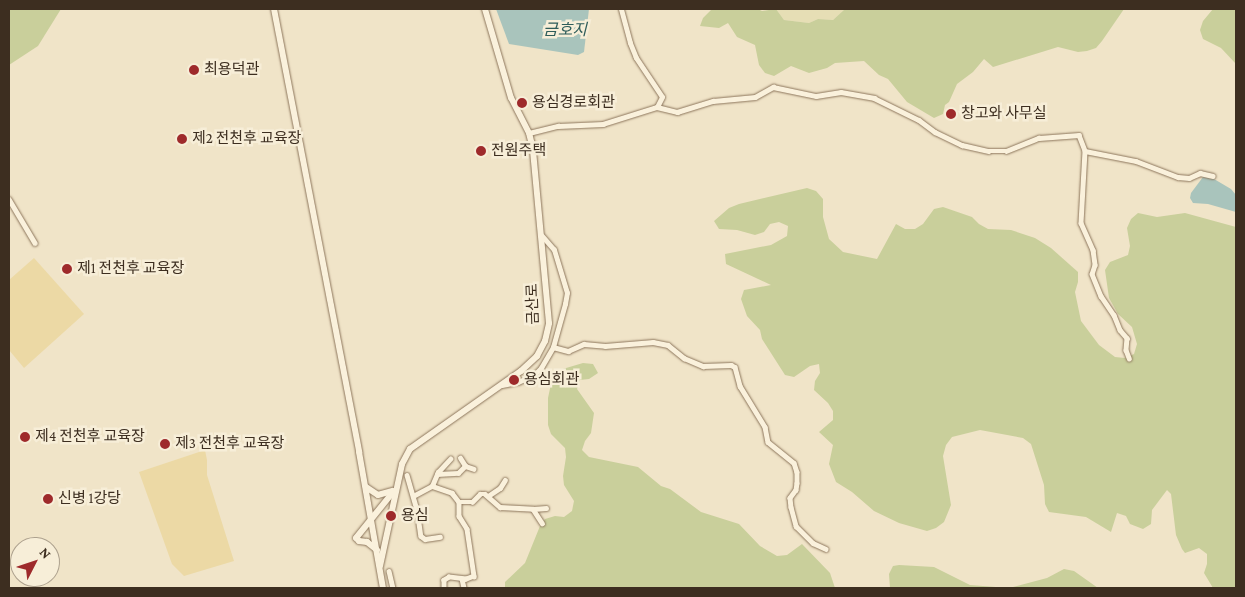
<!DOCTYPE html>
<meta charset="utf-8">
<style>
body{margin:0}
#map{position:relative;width:1245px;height:597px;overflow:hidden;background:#f0e4c8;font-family:"Crimson Pro","Noto Sans KR",serif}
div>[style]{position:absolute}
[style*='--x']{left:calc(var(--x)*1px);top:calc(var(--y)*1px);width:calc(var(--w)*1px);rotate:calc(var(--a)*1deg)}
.farmland>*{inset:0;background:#e6deb5}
.green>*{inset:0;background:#c9cf9b}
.sand>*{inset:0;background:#ecd9a5}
.water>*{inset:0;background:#a9c4bc}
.roads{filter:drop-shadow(0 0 1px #8d765c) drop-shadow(0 0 1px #8d765c)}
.street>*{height:4.5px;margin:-2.25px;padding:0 2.25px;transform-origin:2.25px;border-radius:2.25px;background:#faf1dc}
.secondary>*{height:6px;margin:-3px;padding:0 3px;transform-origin:3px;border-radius:3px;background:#faf1dc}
.dots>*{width:14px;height:14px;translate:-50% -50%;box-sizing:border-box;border:2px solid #f7eed8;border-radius:50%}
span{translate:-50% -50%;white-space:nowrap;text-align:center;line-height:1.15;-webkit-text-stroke:5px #f7eed8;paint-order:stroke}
.poi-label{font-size:15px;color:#3d2e20}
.left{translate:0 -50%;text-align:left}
.street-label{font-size:15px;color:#3d2e20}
.water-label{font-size:16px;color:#2f5d5a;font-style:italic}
.frame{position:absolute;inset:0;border:10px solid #3d2e20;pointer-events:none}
.north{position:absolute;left:10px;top:537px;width:50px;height:50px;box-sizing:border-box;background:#f7eed8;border:1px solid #ada18e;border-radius:50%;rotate:49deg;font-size:14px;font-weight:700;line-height:20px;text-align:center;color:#3d2e20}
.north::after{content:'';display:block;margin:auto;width:18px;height:22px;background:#9e2a2b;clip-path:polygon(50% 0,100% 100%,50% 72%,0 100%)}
</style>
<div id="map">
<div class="farmland">
<i style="clip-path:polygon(776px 9px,845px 9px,833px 20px,818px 19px,809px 23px,784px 20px)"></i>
</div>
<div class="green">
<i style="clip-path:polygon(9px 9px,61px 9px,38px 46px,9px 65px)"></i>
<i style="clip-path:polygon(712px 9px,758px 9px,762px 11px,776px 9px,784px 20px,809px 23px,818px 19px,833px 20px,845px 9px,1124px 9px,1102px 41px,1096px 48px,1087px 51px,1078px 52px,1058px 47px,993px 67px,984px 59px,973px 72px,957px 84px,949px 102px,945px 105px,943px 114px,934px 118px,907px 102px,888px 79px,879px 75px,864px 61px,835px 63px,827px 68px,809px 73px,791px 66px,774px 76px,765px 73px,759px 65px,755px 45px,737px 37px,728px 23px,719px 28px,700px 26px,703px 18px)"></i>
<i style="clip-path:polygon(1213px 9px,1236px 9px,1236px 64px,1221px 48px,1203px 39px,1200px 30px,1203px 21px)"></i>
<i style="clip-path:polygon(807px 188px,816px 191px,823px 199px,823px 217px,829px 239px,843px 252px,877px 259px,896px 224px,905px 229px,915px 229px,923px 224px,934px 209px,943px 207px,972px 217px,979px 224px,988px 229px,1011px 230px,1035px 238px,1051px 248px,1078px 272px,1078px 282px,1075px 292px,1081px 321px,1099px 345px,1115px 357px,1125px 358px,1134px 354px,1137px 344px,1132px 327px,1118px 314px,1109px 298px,1105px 270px,1110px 262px,1128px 255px,1130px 246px,1127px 228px,1131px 219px,1138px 213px,1157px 217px,1185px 213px,1236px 227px,1236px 588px,1213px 588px,1204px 573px,1207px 564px,1207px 554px,1199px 548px,1185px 553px,1182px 549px,1176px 535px,1171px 494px,1167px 490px,1152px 510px,1151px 524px,1143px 529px,1130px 524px,1126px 516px,1117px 513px,1111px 532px,1086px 517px,1049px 512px,1045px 504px,1044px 485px,1031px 444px,1023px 438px,980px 430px,952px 437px,946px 445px,943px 456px,951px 505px,944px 522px,936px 528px,927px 531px,899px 523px,874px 511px,852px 492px,836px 482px,829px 464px,833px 445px,819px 432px,833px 420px,833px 411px,828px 403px,814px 390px,815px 381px,820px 373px,819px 364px,810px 366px,794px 377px,785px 375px,762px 339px,760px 330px,747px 316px,741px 299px,744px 290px,771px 285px,726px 264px,725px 254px,771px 245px,787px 236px,788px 226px,779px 222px,770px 224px,764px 232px,755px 235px,737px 230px,719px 229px,714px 221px,729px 208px,739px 204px)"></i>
<i style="clip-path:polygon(583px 363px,593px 364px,598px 373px,589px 379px,580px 380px,577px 389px,594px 413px,591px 433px,585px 441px,582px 450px,589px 457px,638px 467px,661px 486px,670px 489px,701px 512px,739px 524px,760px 546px,777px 556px,787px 555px,802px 544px,830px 573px,835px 588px,505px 588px,505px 582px,525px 563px,540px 526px,545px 519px,555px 516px,564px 517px,572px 511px,574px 501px,564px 485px,563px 476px,566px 457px,565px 448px,551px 434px,548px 425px,548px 398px,552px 379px,556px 371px)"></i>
<i style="clip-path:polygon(899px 565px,934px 567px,970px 585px,1009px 588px,1047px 578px,1064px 569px,1074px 571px,1098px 588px,890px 588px,889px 574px,893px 566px)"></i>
</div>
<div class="sand">
<i style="clip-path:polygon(34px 258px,84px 314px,24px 368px,9px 350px,9px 280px)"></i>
<i style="clip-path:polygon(205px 450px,207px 460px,207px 475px,234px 561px,184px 576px,172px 564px,139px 472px)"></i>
</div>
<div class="water">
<i style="clip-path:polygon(496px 9px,589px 9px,584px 52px,578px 55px,509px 44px)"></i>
<i style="clip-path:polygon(1203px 177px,1214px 179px,1231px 189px,1236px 195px,1236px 212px,1208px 204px,1193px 203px,1190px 198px,1191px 193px)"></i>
</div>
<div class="roads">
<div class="street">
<i style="--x:657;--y:107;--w:21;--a:14"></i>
<i style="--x:677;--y:112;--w:38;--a:-17"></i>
<i style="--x:713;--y:101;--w:42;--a:-5.4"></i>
<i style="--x:755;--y:97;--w:21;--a:-29"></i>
<i style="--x:773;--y:87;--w:44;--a:11.8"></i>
<i style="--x:816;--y:96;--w:25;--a:-9"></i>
<i style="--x:841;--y:92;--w:34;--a:10"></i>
<i style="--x:874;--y:98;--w:50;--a:26.1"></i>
<i style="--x:919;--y:120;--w:20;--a:37"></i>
<i style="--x:935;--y:132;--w:30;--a:26"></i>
<i style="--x:962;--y:145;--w:27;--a:13"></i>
<i style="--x:988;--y:151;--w:18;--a:0"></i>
<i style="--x:1006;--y:151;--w:35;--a:-22"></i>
<i style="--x:1039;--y:138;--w:40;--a:-4.3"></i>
<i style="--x:1079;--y:135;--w:17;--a:69"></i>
<i style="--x:1085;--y:151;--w:72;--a:93.2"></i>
<i style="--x:1081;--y:223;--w:30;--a:66"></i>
<i style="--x:1093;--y:250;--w:15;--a:82"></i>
<i style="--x:1095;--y:265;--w:9;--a:108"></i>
<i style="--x:1092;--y:274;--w:24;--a:68"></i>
<i style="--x:1101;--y:296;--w:23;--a:56"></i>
<i style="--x:1114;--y:315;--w:16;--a:68"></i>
<i style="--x:1120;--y:330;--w:11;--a:49"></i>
<i style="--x:1127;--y:338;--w:12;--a:95"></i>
<i style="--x:1126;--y:350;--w:9;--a:69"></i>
<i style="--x:529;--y:133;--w:30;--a:-14"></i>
<i style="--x:558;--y:126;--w:45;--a:-2.5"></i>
<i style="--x:603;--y:124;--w:57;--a:-17.5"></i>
<i style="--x:657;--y:107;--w:11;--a:-63"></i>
<i style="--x:662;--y:97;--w:47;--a:-123.7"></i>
<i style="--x:636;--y:58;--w:16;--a:-112"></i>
<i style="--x:630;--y:43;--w:35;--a:-105"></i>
<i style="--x:1085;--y:151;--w:52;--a:11.1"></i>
<i style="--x:1136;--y:161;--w:45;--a:20.9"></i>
<i style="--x:1178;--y:177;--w:11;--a:5"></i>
<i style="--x:1189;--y:178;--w:12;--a:-24"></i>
<i style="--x:1200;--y:173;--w:13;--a:13"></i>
<i style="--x:9;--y:199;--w:51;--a:59.4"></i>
<i style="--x:553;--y:347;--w:16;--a:15"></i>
<i style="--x:568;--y:351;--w:17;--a:-24"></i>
<i style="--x:584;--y:344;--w:21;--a:5"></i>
<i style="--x:605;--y:346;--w:48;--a:-4.8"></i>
<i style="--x:653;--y:342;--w:15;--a:11"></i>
<i style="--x:668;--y:345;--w:21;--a:39"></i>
<i style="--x:684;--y:358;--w:21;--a:23"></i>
<i style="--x:703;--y:366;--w:28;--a:-2"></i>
<i style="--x:731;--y:365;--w:4;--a:27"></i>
<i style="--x:735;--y:367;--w:20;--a:75"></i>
<i style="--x:740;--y:386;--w:48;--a:58.6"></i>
<i style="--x:765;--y:427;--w:15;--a:79"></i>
<i style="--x:768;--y:442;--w:33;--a:39"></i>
<i style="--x:794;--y:463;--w:9;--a:72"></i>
<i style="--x:797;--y:472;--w:11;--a:90"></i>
<i style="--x:797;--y:483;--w:7;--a:98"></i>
<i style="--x:796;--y:490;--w:10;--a:127"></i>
<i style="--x:790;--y:498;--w:9;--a:84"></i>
<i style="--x:791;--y:507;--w:20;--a:75"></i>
<i style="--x:796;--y:526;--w:24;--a:45"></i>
<i style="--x:813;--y:543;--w:14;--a:25"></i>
<i style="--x:502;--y:385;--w:16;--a:-11"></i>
<i style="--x:518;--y:382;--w:17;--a:-24"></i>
<i style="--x:534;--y:375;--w:10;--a:-45"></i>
<i style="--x:541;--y:368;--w:24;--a:-60"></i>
<i style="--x:553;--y:347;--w:45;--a:-74.4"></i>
<i style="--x:565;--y:304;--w:11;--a:-80"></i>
<i style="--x:567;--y:293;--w:45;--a:-106.8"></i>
<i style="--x:554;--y:250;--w:18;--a:-131"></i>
<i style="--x:465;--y:466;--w:9;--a:18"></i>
<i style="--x:437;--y:474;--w:21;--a:-3"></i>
<i style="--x:458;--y:473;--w:10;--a:-45"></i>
<i style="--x:465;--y:466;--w:9;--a:-122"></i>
<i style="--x:407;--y:475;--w:35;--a:74"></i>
<i style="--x:417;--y:509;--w:27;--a:82"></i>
<i style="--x:421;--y:536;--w:5;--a:37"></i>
<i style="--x:425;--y:539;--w:15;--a:-8"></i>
<i style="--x:432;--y:486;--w:15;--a:-67"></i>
<i style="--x:438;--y:472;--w:18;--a:-47"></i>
<i style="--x:413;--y:496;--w:21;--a:-28"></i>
<i style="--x:432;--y:486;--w:21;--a:19"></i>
<i style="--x:452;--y:493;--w:11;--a:52"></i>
<i style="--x:459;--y:502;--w:14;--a:90"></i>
<i style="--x:459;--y:516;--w:15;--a:58"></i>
<i style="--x:467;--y:529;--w:48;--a:81.5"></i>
<i style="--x:474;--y:576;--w:9;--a:159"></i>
<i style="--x:466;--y:579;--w:17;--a:-173"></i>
<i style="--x:449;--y:577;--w:6;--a:149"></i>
<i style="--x:444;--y:580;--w:8;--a:90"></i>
<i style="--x:488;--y:496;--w:14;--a:-34"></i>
<i style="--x:500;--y:488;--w:9;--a:-58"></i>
<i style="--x:459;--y:502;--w:13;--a:0"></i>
<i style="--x:472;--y:502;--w:11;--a:-45"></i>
<i style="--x:480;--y:494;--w:5;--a:0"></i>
<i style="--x:485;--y:494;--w:20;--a:41"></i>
<i style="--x:500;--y:507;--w:33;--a:3"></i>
<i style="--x:533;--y:509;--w:17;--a:57"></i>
<i style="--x:533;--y:509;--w:13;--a:-4"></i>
<i style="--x:389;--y:571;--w:17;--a:77"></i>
<i style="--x:462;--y:579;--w:9;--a:77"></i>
</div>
<div class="secondary">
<i style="--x:274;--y:9;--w:451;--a:79.1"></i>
<i style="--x:359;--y:452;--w:138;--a:80"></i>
<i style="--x:366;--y:487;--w:14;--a:34"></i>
<i style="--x:378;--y:495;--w:15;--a:-16"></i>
<i style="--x:377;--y:550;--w:13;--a:-141"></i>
<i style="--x:367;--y:542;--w:8;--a:-173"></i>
<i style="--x:359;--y:541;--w:4;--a:-135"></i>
<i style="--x:356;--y:538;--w:59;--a:-51.2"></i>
<i style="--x:380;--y:566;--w:104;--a:-77.8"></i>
<i style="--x:402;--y:464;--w:17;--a:-62"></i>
<i style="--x:410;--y:449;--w:136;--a:-35.1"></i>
<i style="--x:521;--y:371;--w:22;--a:-43"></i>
<i style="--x:537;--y:356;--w:17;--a:-62"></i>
<i style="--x:545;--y:341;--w:18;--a:-77"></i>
<i style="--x:549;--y:323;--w:175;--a:-95.3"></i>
<i style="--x:533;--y:149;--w:16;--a:-104"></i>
<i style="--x:529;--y:133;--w:39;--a:-117"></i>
<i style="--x:511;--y:98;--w:93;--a:-106.3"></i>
</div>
</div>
<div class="dots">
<i style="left:194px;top:70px;background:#9e2a2b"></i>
<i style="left:522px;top:103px;background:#9e2a2b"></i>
<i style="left:951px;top:114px;background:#9e2a2b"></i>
<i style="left:182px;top:139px;background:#9e2a2b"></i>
<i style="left:481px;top:151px;background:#9e2a2b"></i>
<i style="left:67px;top:269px;background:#9e2a2b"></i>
<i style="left:514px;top:380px;background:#9e2a2b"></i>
<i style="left:25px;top:437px;background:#9e2a2b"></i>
<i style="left:165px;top:444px;background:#9e2a2b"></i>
<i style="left:48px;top:499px;background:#9e2a2b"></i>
<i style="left:391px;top:516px;background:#9e2a2b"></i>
</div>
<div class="poi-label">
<span class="left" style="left:204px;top:70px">최용덕관</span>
<span class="left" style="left:532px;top:103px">용심경로회관</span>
<span class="left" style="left:961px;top:114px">창고와 사무실</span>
<span class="left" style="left:192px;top:139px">제2 전천후 교육장</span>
<span class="left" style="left:491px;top:151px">전원주택</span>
<span class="left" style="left:77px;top:269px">제1 전천후 교육장</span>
<span class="left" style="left:524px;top:380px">용심회관</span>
<span class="left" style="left:35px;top:437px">제4 전천후 교육장</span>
<span class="left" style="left:175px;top:444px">제3 전천후 교육장</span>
<span class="left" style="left:58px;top:499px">신병 1강당</span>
<span class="left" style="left:401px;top:516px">용심</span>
</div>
<div class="street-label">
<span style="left:533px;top:304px;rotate:-92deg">금산로</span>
</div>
<div class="water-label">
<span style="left:565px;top:30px">금호지</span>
</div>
<div class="frame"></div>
<div class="north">N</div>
</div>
